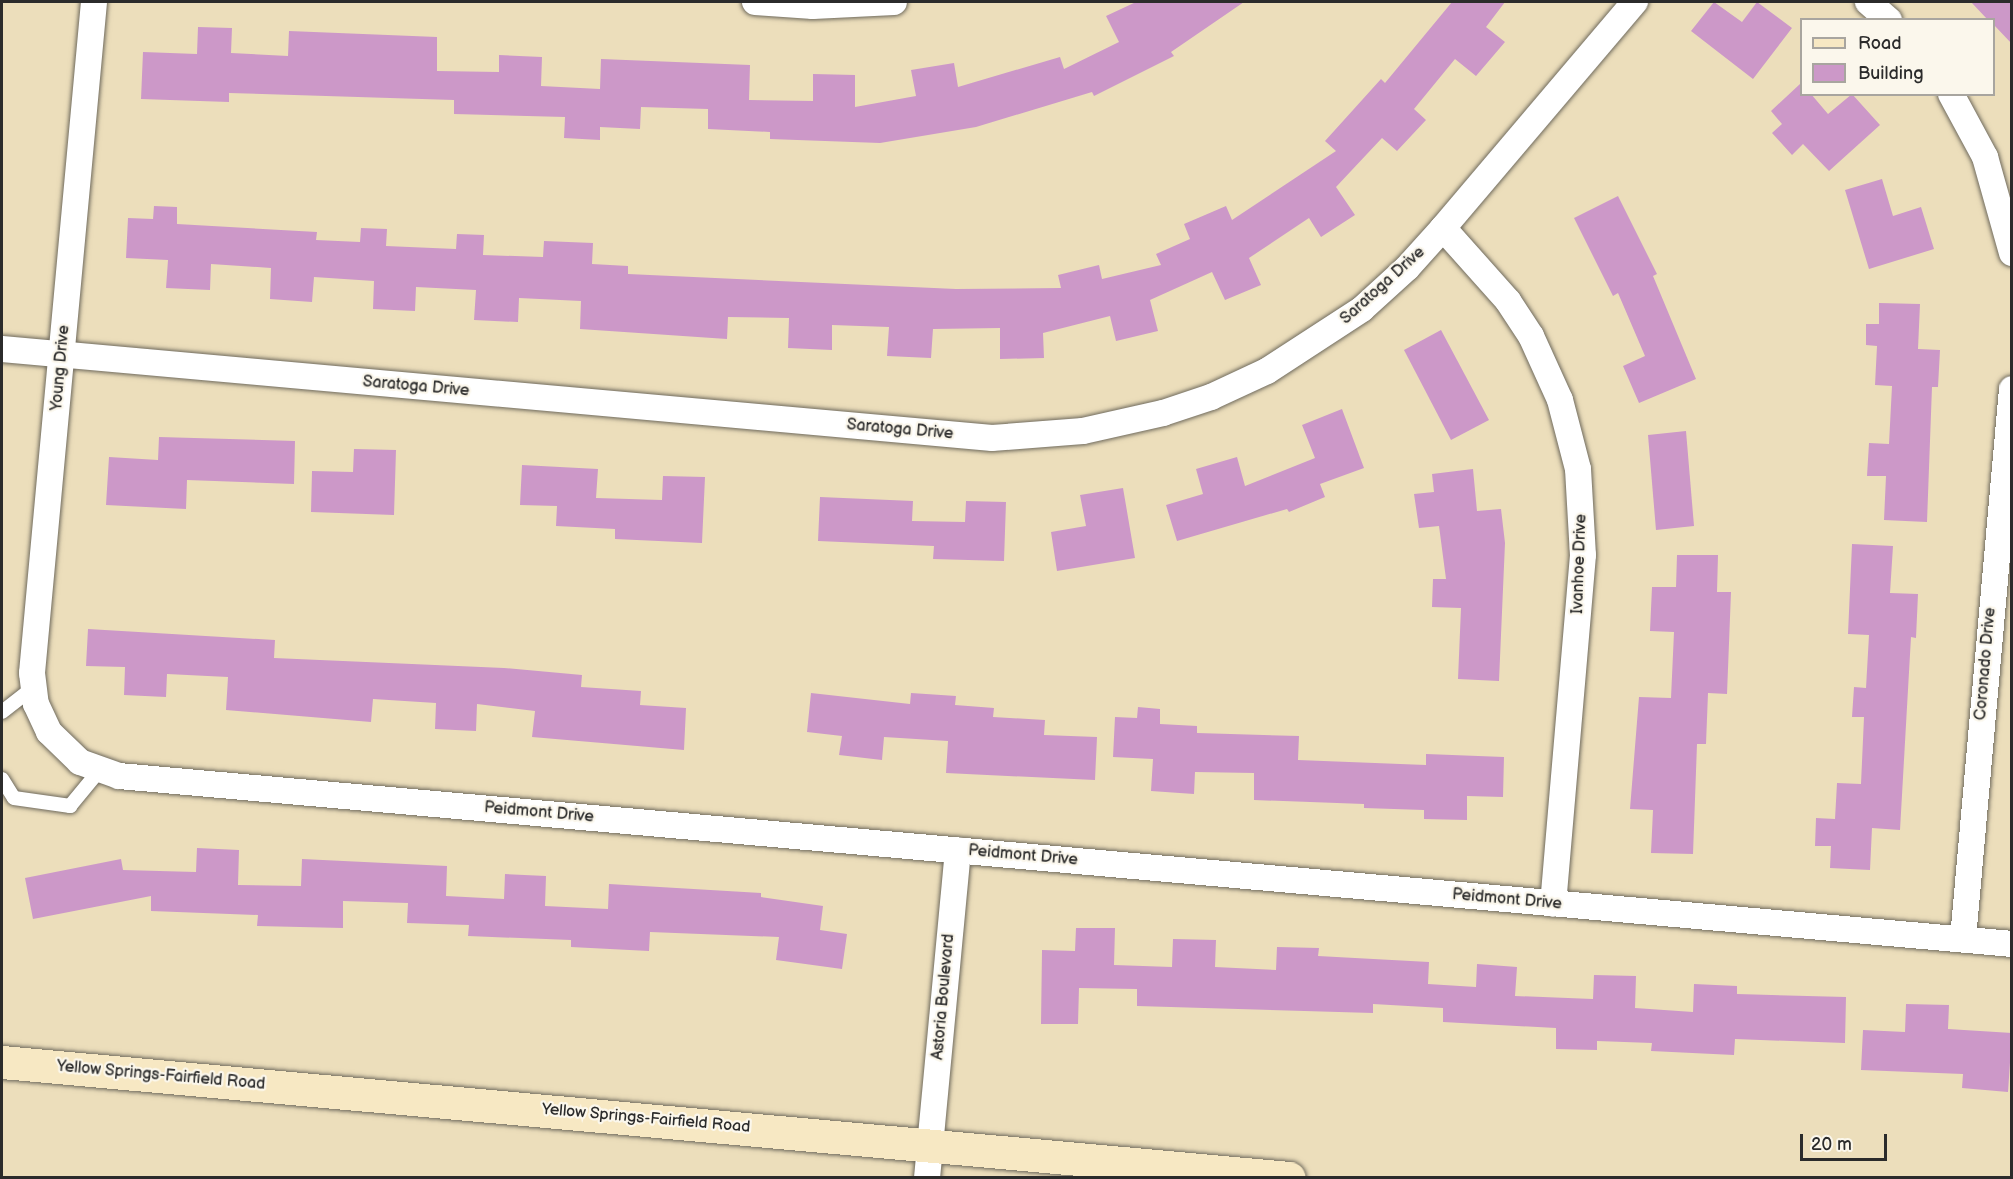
<!DOCTYPE html>
<style>
body{margin:0}
#map{position:relative;width:2013px;height:1179px;overflow:hidden;background:#ecdebb;font-family:"Balsamiq Sans",sans-serif}
div>[style]{position:absolute}
[style*='--x']{left:calc(var(--x)*1px);top:calc(var(--y)*1px);width:calc(var(--w)*1px);rotate:calc(var(--a)*1deg)}
.building>*{inset:0;background:#cc98c8}
.roads{filter:drop-shadow(0 0 2px #6f6a5d) drop-shadow(0 0 2px #6f6a5d)}
.lane>*{height:14px;margin:-7px;padding:0 7px;transform-origin:7px;border-radius:7px;background:#fff}
.street>*{height:26px;margin:-13px;padding:0 13px;transform-origin:13px;border-radius:13px;background:#fff}
.secondary>*{height:33px;margin:-16.5px;padding:0 16.5px;transform-origin:16.5px;border-radius:16.5px;background:#f7e8c3}
span{translate:-50% -50%;white-space:nowrap;text-align:center;line-height:1.15;-webkit-text-stroke:4.5px #fbf7ec;paint-order:stroke}
.street-label{font-size:16px;color:#2b2b2b}
.frame{position:absolute;inset:0;border:3px solid #2b2b2b;pointer-events:none}
.legend{position:absolute;left:1800px;top:18px;width:195px;height:78px;box-sizing:border-box;background:#fbf7ec;border:2px solid #a8a59f;margin:0;padding:8px 10px;list-style:none;font-size:18px;color:#2b2b2b}
.legend li{display:flex;align-items:center;gap:12px;height:30px}
.legend b{width:30px;border:2px solid #a8a59f}
.scale{position:absolute;left:1800px;top:1134px;width:87px;height:27px;box-sizing:border-box;border:3px solid #2b2b2b;border-top:0;padding-left:8px;font-size:18px;line-height:21px;white-space:nowrap;color:#2b2b2b;-webkit-text-stroke:4px #fbf7ec;paint-order:stroke}
</style>
<div id="map">
<div class="building">
<i style="clip-path:polygon(1136px 2px,1244px 2px,1171px 52px,1174px 56px,1094px 96px,1092px 92px,976px 127px,880px 143px,770px 139px,770px 132px,708px 129px,708px 109px,641px 107px,640px 129px,600px 127px,600px 140px,564px 138px,565px 117px,454px 114px,454px 100px,229px 93px,229px 102px,141px 99px,143px 52px,197px 54px,198px 27px,232px 28px,231px 53px,288px 56px,289px 31px,437px 37px,437px 71px,499px 72px,499px 55px,542px 57px,541px 86px,600px 89px,601px 59px,750px 65px,749px 100px,813px 101px,813px 74px,855px 75px,855px 107px,916px 96px,911px 70px,954px 63px,958px 87px,1060px 57px,1064px 69px,1119px 42px,1106px 16px)"></i>
<i style="clip-path:polygon(1452px 2px,1505px 2px,1486px 27px,1505px 42px,1476px 76px,1455px 59px,1414px 109px,1426px 120px,1397px 151px,1382px 138px,1336px 187px,1355px 215px,1321px 237px,1309px 218px,1249px 258px,1261px 285px,1225px 300px,1212px 272px,1150px 300px,1158px 331px,1116px 341px,1110px 316px,1043px 333px,1044px 358px,1000px 359px,1000px 328px,933px 329px,931px 358px,887px 356px,889px 327px,832px 325px,832px 350px,788px 348px,789px 318px,728px 317px,727px 339px,580px 329px,581px 301px,519px 298px,518px 322px,474px 320px,476px 290px,416px 287px,415px 311px,373px 309px,374px 281px,314px 277px,312px 302px,270px 299px,271px 268px,211px 264px,210px 290px,166px 288px,168px 260px,126px 258px,128px 218px,153px 219px,154px 206px,177px 207px,177px 224px,317px 232px,316px 240px,360px 242px,361px 228px,387px 229px,386px 246px,456px 249px,457px 234px,484px 235px,483px 255px,543px 257px,544px 241px,593px 243px,592px 264px,628px 266px,628px 274px,956px 289px,1061px 288px,1058px 275px,1099px 265px,1102px 279px,1161px 265px,1156px 254px,1190px 239px,1184px 224px,1226px 206px,1232px 220px,1336px 151px,1325px 141px,1381px 79px,1385px 83px)"></i>
<i style="clip-path:polygon(1714px 2px,1742px 22px,1757px 2px,1792px 28px,1753px 79px,1691px 31px)"></i>
<i style="clip-path:polygon(1971px 2px,2012px 2px,2012px 44px,1994px 25px,1994px 20px,1988px 20px)"></i>
<i style="clip-path:polygon(1800px 84px,1802px 94px,1811px 94px,1828px 114px,1852px 94px,1880px 125px,1829px 171px,1803px 144px,1792px 155px,1772px 133px,1782px 124px,1771px 111px)"></i>
<i style="clip-path:polygon(1882px 179px,1893px 216px,1921px 207px,1934px 249px,1869px 269px,1845px 190px)"></i>
<i style="clip-path:polygon(1618px 196px,1657px 274px,1653px 276px,1696px 379px,1639px 403px,1623px 366px,1645px 356px,1618px 293px,1613px 296px,1574px 218px)"></i>
<i style="clip-path:polygon(1879px 303px,1920px 304px,1918px 349px,1940px 350px,1938px 387px,1932px 387px,1927px 522px,1884px 520px,1886px 476px,1867px 476px,1869px 443px,1889px 444px,1892px 386px,1875px 385px,1877px 346px,1866px 345px,1866px 324px,1879px 324px)"></i>
<i style="clip-path:polygon(1441px 330px,1489px 420px,1451px 440px,1404px 350px)"></i>
<i style="clip-path:polygon(1342px 409px,1364px 468px,1320px 484px,1325px 497px,1289px 512px,1287px 509px,1177px 541px,1166px 505px,1203px 494px,1196px 469px,1237px 457px,1245px 486px,1315px 458px,1302px 425px)"></i>
<i style="clip-path:polygon(1686px 431px,1694px 526px,1656px 530px,1648px 435px)"></i>
<i style="clip-path:polygon(159px 437px,295px 441px,294px 484px,187px 480px,186px 509px,106px 505px,109px 457px,158px 460px)"></i>
<i style="clip-path:polygon(354px 449px,396px 450px,394px 515px,311px 512px,312px 471px,353px 472px)"></i>
<i style="clip-path:polygon(522px 465px,598px 469px,596px 498px,662px 500px,663px 476px,705px 477px,702px 543px,615px 539px,615px 529px,556px 526px,557px 506px,520px 505px)"></i>
<i style="clip-path:polygon(1473px 469px,1477px 511px,1501px 509px,1505px 543px,1499px 681px,1458px 679px,1461px 608px,1432px 607px,1433px 579px,1446px 579px,1439px 526px,1419px 528px,1414px 494px,1434px 492px,1432px 474px)"></i>
<i style="clip-path:polygon(1123px 488px,1135px 558px,1057px 571px,1051px 532px,1086px 526px,1080px 495px)"></i>
<i style="clip-path:polygon(820px 497px,913px 501px,912px 521px,965px 522px,966px 501px,1006px 502px,1004px 561px,933px 559px,934px 546px,818px 541px)"></i>
<i style="clip-path:polygon(1852px 544px,1893px 546px,1890px 593px,1918px 594px,1916px 638px,1911px 637px,1900px 830px,1872px 828px,1870px 870px,1830px 868px,1831px 846px,1815px 846px,1816px 818px,1835px 819px,1837px 783px,1861px 784px,1864px 717px,1852px 717px,1854px 687px,1866px 688px,1869px 635px,1848px 634px)"></i>
<i style="clip-path:polygon(1677px 555px,1718px 555px,1717px 592px,1731px 592px,1727px 694px,1708px 693px,1706px 744px,1697px 744px,1693px 854px,1651px 853px,1653px 810px,1630px 809px,1639px 697px,1671px 698px,1674px 632px,1650px 631px,1652px 587px,1676px 587px)"></i>
<i style="clip-path:polygon(88px 629px,275px 640px,274px 658px,504px 668px,582px 675px,581px 687px,641px 691px,640px 705px,686px 708px,684px 750px,532px 737px,535px 711px,477px 704px,476px 731px,435px 729px,436px 703px,373px 699px,371px 722px,226px 710px,228px 677px,167px 674px,166px 697px,124px 695px,125px 667px,86px 666px)"></i>
<i style="clip-path:polygon(811px 693px,910px 704px,911px 693px,956px 696px,955px 705px,994px 708px,993px 717px,1045px 720px,1044px 735px,1097px 737px,1095px 780px,946px 773px,948px 741px,884px 737px,882px 760px,839px 755px,842px 736px,807px 732px)"></i>
<i style="clip-path:polygon(1138px 707px,1160px 709px,1160px 724px,1197px 726px,1197px 733px,1299px 736px,1298px 760px,1426px 765px,1426px 754px,1504px 757px,1503px 797px,1467px 796px,1467px 820px,1424px 819px,1424px 810px,1364px 808px,1364px 804px,1254px 800px,1254px 773px,1195px 772px,1194px 794px,1151px 791px,1153px 759px,1113px 757px,1115px 717px,1137px 718px)"></i>
<i style="clip-path:polygon(197px 848px,239px 850px,238px 885px,301px 886px,302px 859px,447px 866px,446px 896px,504px 899px,505px 874px,546px 876px,545px 906px,608px 909px,609px 884px,761px 893px,761px 897px,823px 906px,820px 930px,847px 934px,842px 969px,776px 960px,779px 937px,650px 932px,649px 951px,571px 947px,571px 940px,468px 936px,469px 925px,407px 923px,408px 903px,343px 901px,343px 928px,257px 926px,258px 915px,151px 911px,151px 896px,33px 919px,25px 878px,121px 859px,123px 870px,196px 872px)"></i>
<i style="clip-path:polygon(1076px 928px,1115px 928px,1114px 965px,1172px 967px,1173px 939px,1216px 940px,1215px 967px,1276px 970px,1277px 947px,1319px 948px,1318px 956px,1429px 962px,1428px 984px,1476px 987px,1477px 964px,1517px 967px,1515px 996px,1593px 999px,1594px 975px,1636px 976px,1635px 1008px,1693px 1012px,1694px 984px,1737px 986px,1737px 994px,1846px 997px,1845px 1043px,1735px 1039px,1734px 1055px,1651px 1051px,1652px 1043px,1597px 1041px,1597px 1050px,1556px 1049px,1556px 1028px,1443px 1022px,1443px 1008px,1373px 1004px,1373px 1013px,1137px 1006px,1137px 989px,1079px 988px,1078px 1024px,1041px 1024px,1042px 950px,1075px 951px)"></i>
<i style="clip-path:polygon(1906px 1004px,1949px 1005px,1948px 1029px,2012px 1033px,2008px 1092px,1962px 1088px,1963px 1074px,1861px 1070px,1863px 1030px,1905px 1032px)"></i>
</div>
<div class="roads">
<div class="lane">
<i style="--x:2;--y:712;--w:39;--a:-38"></i>
<i style="--x:2;--y:779;--w:22;--a:58"></i>
<i style="--x:14;--y:798;--w:57;--a:8.1"></i>
<i style="--x:70;--y:806;--w:45;--a:-50.4"></i>
</div>
<div class="street">
<i style="--x:94;--y:2;--w:674;--a:95.28"></i>
<i style="--x:32;--y:673;--w:31;--a:83"></i>
<i style="--x:36;--y:704;--w:31;--a:65"></i>
<i style="--x:49;--y:732;--w:43;--a:44.1"></i>
<i style="--x:80;--y:762;--w:41;--a:19.7"></i>
<i style="--x:119;--y:776;--w:1900;--a:5.07"></i>
<i style="--x:755;--y:2;--w:58;--a:3.9"></i>
<i style="--x:813;--y:6;--w:81;--a:-2.8"></i>
<i style="--x:1868;--y:2;--w:28;--a:41"></i>
<i style="--x:1951;--y:94;--w:72;--a:61.6"></i>
<i style="--x:1985;--y:157;--w:100;--a:74.3"></i>
<i style="--x:1443;--y:228;--w:98;--a:48.3"></i>
<i style="--x:1508;--y:301;--w:42;--a:56.7"></i>
<i style="--x:1531;--y:336;--w:70;--a:65.6"></i>
<i style="--x:1560;--y:400;--w:71;--a:75.4"></i>
<i style="--x:1578;--y:469;--w:86;--a:86.7"></i>
<i style="--x:1583;--y:555;--w:350;--a:94.9"></i>
<i style="--x:2;--y:349;--w:994;--a:5.14"></i>
<i style="--x:992;--y:438;--w:91;--a:-4.4"></i>
<i style="--x:1083;--y:431;--w:82;--a:-12.7"></i>
<i style="--x:1163;--y:413;--w:51;--a:-18.4"></i>
<i style="--x:1211;--y:397;--w:62;--a:-24.9"></i>
<i style="--x:1267;--y:371;--w:113;--a:-33.1"></i>
<i style="--x:1362;--y:309;--w:61;--a:-42.3"></i>
<i style="--x:1407;--y:268;--w:54;--a:-48"></i>
<i style="--x:1443;--y:228;--w:297;--a:-49.7"></i>
<i style="--x:1963;--y:939;--w:552;--a:-84.91"></i>
<i style="--x:927;--y:1178;--w:329;--a:-84.6"></i>
</div>
<div class="secondary">
<i style="--x:2;--y:1062;--w:1292;--a:5.15"></i>
</div>
</div>
<div class="street-label">
<span style="left:1383px;top:286px;rotate:-42deg">Saratoga Drive</span>
<span style="left:61px;top:368px;rotate:-85deg">Young Drive</span>
<span style="left:416px;top:387px;rotate:5deg">Saratoga Drive</span>
<span style="left:900px;top:430px;rotate:5deg">Saratoga Drive</span>
<span style="left:1580px;top:564px;rotate:-88deg">Ivanhoe Drive</span>
<span style="left:1986px;top:664px;rotate:-85deg">Coronado Drive</span>
<span style="left:539px;top:813px;rotate:5deg">Peidmont Drive</span>
<span style="left:1023px;top:856px;rotate:5deg">Peidmont Drive</span>
<span style="left:1507px;top:900px;rotate:5deg">Peidmont Drive</span>
<span style="left:944px;top:997px;rotate:-85deg">Astoria Boulevard</span>
<span style="left:161px;top:1076px;rotate:5deg">Yellow Springs-Fairfield Road</span>
<span style="left:646px;top:1119px;rotate:5deg">Yellow Springs-Fairfield Road</span>
</div>
<div class="frame"></div>
<ul class="legend">
<li><b style="height:8px;background:#f7e8c3"></b>Road</li>
<li><b style="height:16px;background:#cc98c8"></b>Building</li>
</ul>
<div class="scale">20 m</div>
</div>
